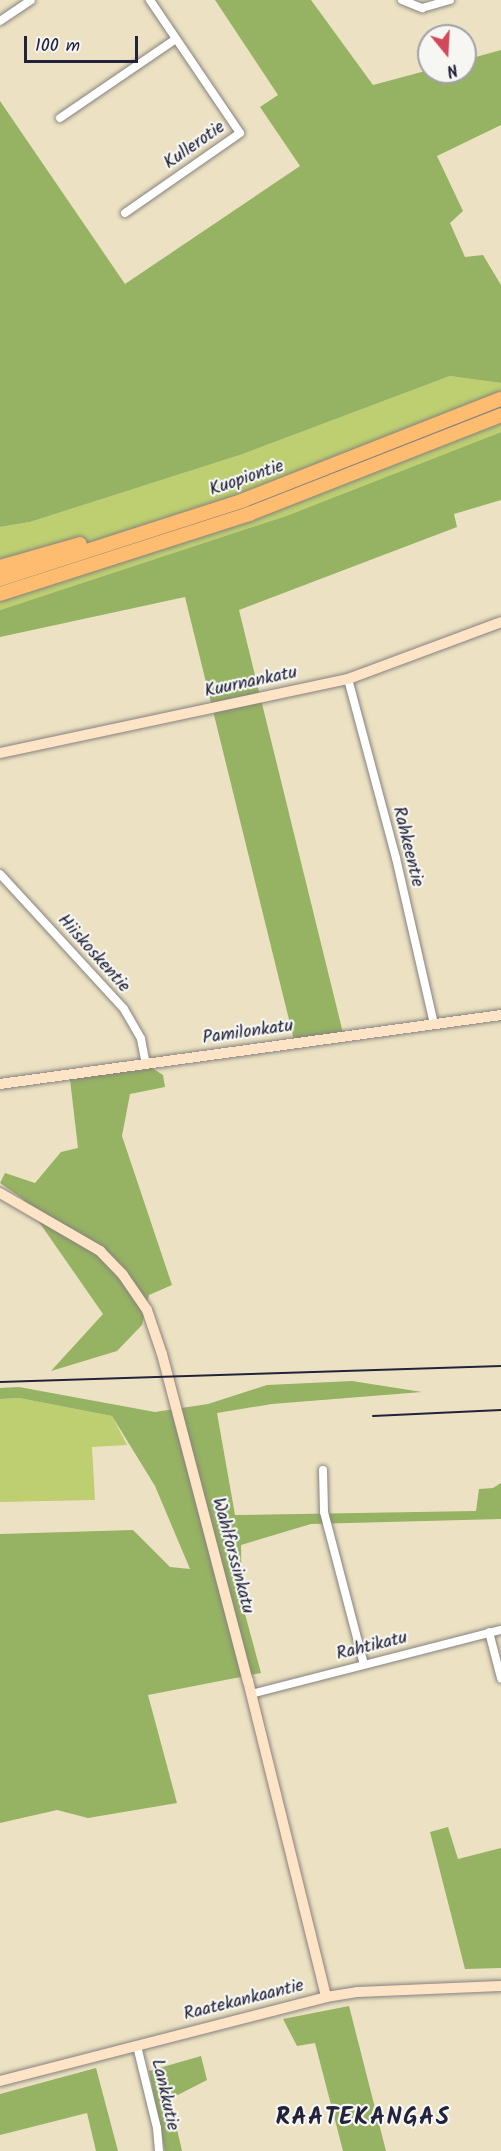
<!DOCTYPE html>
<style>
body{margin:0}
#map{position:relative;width:501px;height:2151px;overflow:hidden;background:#ece2c3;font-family:Kalam,sans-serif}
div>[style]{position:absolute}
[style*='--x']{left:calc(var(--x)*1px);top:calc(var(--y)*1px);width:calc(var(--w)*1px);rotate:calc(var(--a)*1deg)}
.green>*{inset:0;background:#bdcf71}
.forest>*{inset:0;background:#96b263}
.roads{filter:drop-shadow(0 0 2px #87827f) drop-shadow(0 0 2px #87827f)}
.street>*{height:8px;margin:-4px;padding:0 4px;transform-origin:4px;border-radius:4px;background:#fff}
.secondary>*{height:10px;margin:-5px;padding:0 5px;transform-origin:5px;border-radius:5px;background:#fee4c6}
.highway>*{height:14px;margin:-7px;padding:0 7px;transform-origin:7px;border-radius:7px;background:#fdbc70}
.rail>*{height:2px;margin:-1px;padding:0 1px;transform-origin:1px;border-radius:1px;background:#22223b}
span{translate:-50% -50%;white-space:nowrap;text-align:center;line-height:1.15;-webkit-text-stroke:4.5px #f6f6f2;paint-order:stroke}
.street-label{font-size:18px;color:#22223b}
.district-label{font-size:24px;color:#22223b;font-weight:700;letter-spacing:1.5px}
.north{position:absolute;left:417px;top:24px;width:60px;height:60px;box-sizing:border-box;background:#f6f6f2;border:2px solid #a1a1a9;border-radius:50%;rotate:162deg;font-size:16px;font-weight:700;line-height:24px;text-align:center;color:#22223b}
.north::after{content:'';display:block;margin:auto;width:21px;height:27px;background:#d1495b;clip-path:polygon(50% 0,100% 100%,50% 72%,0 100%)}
.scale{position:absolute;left:24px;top:36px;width:114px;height:27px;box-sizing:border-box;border:3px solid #22223b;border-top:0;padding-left:8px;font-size:18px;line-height:21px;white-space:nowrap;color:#22223b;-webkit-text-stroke:4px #f6f6f2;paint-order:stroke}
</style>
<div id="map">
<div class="green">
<i style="clip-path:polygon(450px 376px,501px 383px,501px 432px,286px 516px,0 610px,0 527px,30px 522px,243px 454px)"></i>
<i style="clip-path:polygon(19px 1398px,112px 1416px,127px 1445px,92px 1447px,95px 1500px,0 1502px,0 1399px)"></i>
</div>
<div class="forest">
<i style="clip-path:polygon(215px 0,311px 0,373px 85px,429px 70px,465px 72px,465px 60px,501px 50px,501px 125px,437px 156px,463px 211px,450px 223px,465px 257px,483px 255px,501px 285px,501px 383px,450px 376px,243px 454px,30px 522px,0 527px,0 101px,125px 284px,300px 166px,260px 107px,278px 95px)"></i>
<i style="clip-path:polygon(501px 432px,501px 500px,454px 514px,457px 527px,239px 610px,343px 1033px,294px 1040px,185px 597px,0 637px,0 610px,286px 516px)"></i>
<i style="clip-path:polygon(141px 1061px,163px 1075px,165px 1087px,130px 1094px,122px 1136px,172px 1285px,149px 1295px,142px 1325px,117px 1351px,51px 1371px,103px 1314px,23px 1199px,0 1183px,5px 1173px,35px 1183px,61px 1152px,78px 1148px,69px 1071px)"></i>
<i style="clip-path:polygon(352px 1381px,422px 1392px,272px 1404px,217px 1413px,235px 1515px,476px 1511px,479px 1489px,493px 1488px,501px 1483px,501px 1519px,311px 1524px,241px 1545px,242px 1603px,261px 1673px,148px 1695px,177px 1803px,88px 1818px,57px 1810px,0 1823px,0 1534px,133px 1530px,170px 1567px,190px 1569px,155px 1486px,112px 1416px,19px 1398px,0 1399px,0 1388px,19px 1387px,155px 1412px,208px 1404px,267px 1385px)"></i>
<i style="clip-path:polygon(448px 1827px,458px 1859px,501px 1848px,501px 1968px,465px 1969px,430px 1832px)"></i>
<i style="clip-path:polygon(349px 2006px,386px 2151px,343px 2151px,315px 2043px,297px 2046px,283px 2019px)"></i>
<i style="clip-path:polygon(201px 2056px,207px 2080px,170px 2099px,182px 2151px,165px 2151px,149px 2071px)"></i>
<i style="clip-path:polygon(96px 2068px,118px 2151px,96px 2151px,87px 2113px,0 2135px,0 2094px)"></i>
</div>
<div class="roads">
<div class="street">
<i style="--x:402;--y:0;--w:22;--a:22"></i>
<i style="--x:422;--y:8;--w:29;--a:-16"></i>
<i style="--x:0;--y:21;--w:37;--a:-34"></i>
<i style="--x:60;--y:118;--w:140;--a:-34.3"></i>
<i style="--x:125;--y:213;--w:140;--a:-34.8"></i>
<i style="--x:240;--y:133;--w:161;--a:-124.1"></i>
<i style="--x:348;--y:679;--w:185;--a:75"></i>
<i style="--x:396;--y:858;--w:170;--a:77.1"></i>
<i style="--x:0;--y:874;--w:183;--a:47.4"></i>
<i style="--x:124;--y:1009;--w:34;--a:60"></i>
<i style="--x:141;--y:1039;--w:26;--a:79"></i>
<i style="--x:323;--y:1470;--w:42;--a:88.6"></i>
<i style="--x:324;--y:1512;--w:157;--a:75.3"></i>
<i style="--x:489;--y:1632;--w:48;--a:75.4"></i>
<i style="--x:251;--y:1694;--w:258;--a:-14.4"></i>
<i style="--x:137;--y:2046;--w:84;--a:76.3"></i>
<i style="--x:157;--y:2128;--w:23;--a:85"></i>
</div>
<div class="secondary">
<i style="--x:0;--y:753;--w:356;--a:-12"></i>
<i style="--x:348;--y:679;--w:163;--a:-20.4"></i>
<i style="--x:0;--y:1084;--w:506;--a:-7.84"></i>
<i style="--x:0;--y:1193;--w:116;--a:30.1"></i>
<i style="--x:100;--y:1251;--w:33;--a:46"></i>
<i style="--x:123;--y:1275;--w:42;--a:55.6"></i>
<i style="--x:147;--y:1310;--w:46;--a:71.2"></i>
<i style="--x:162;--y:1354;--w:338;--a:75.3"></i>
<i style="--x:248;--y:1681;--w:325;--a:76.1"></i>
<i style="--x:0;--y:2081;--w:337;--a:-14.4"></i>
<i style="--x:326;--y:1997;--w:31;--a:-9"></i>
<i style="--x:357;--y:1992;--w:144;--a:-2.4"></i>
</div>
<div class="highway">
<i style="--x:0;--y:567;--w:83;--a:-16"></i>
<i style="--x:0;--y:579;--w:256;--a:-17.9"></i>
<i style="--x:244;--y:500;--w:276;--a:-21.5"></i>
<i style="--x:0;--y:594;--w:262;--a:-17.8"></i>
<i style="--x:249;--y:514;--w:271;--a:-21.4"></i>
</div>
</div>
<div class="rail">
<i style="--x:0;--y:1382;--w:501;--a:-1.83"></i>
<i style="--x:373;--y:1416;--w:128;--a:-2.7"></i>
</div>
<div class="street-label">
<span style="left:195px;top:146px;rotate:-35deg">Kullerotie</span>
<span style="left:247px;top:479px;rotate:-19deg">Kuopiontie</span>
<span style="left:251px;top:683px;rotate:-12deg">Kuurnankatu</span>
<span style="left:407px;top:847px;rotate:76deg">Rahkeentie</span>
<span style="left:93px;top:954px;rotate:48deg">Hiiskoskentie</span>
<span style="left:248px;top:1033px;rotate:-8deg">Pamilonkatu</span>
<span style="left:232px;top:1556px;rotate:75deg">Wahlforssinkatu</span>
<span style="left:372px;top:1647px;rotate:-14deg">Rahtikatu</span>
<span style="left:244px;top:2001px;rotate:-14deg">Raatekankaantie</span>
<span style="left:164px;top:2095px;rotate:77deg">Lankkutie</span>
</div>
<div class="district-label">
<span style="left:363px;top:2118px">RAATEKANGAS</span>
</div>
<div class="north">N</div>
<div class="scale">100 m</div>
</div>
